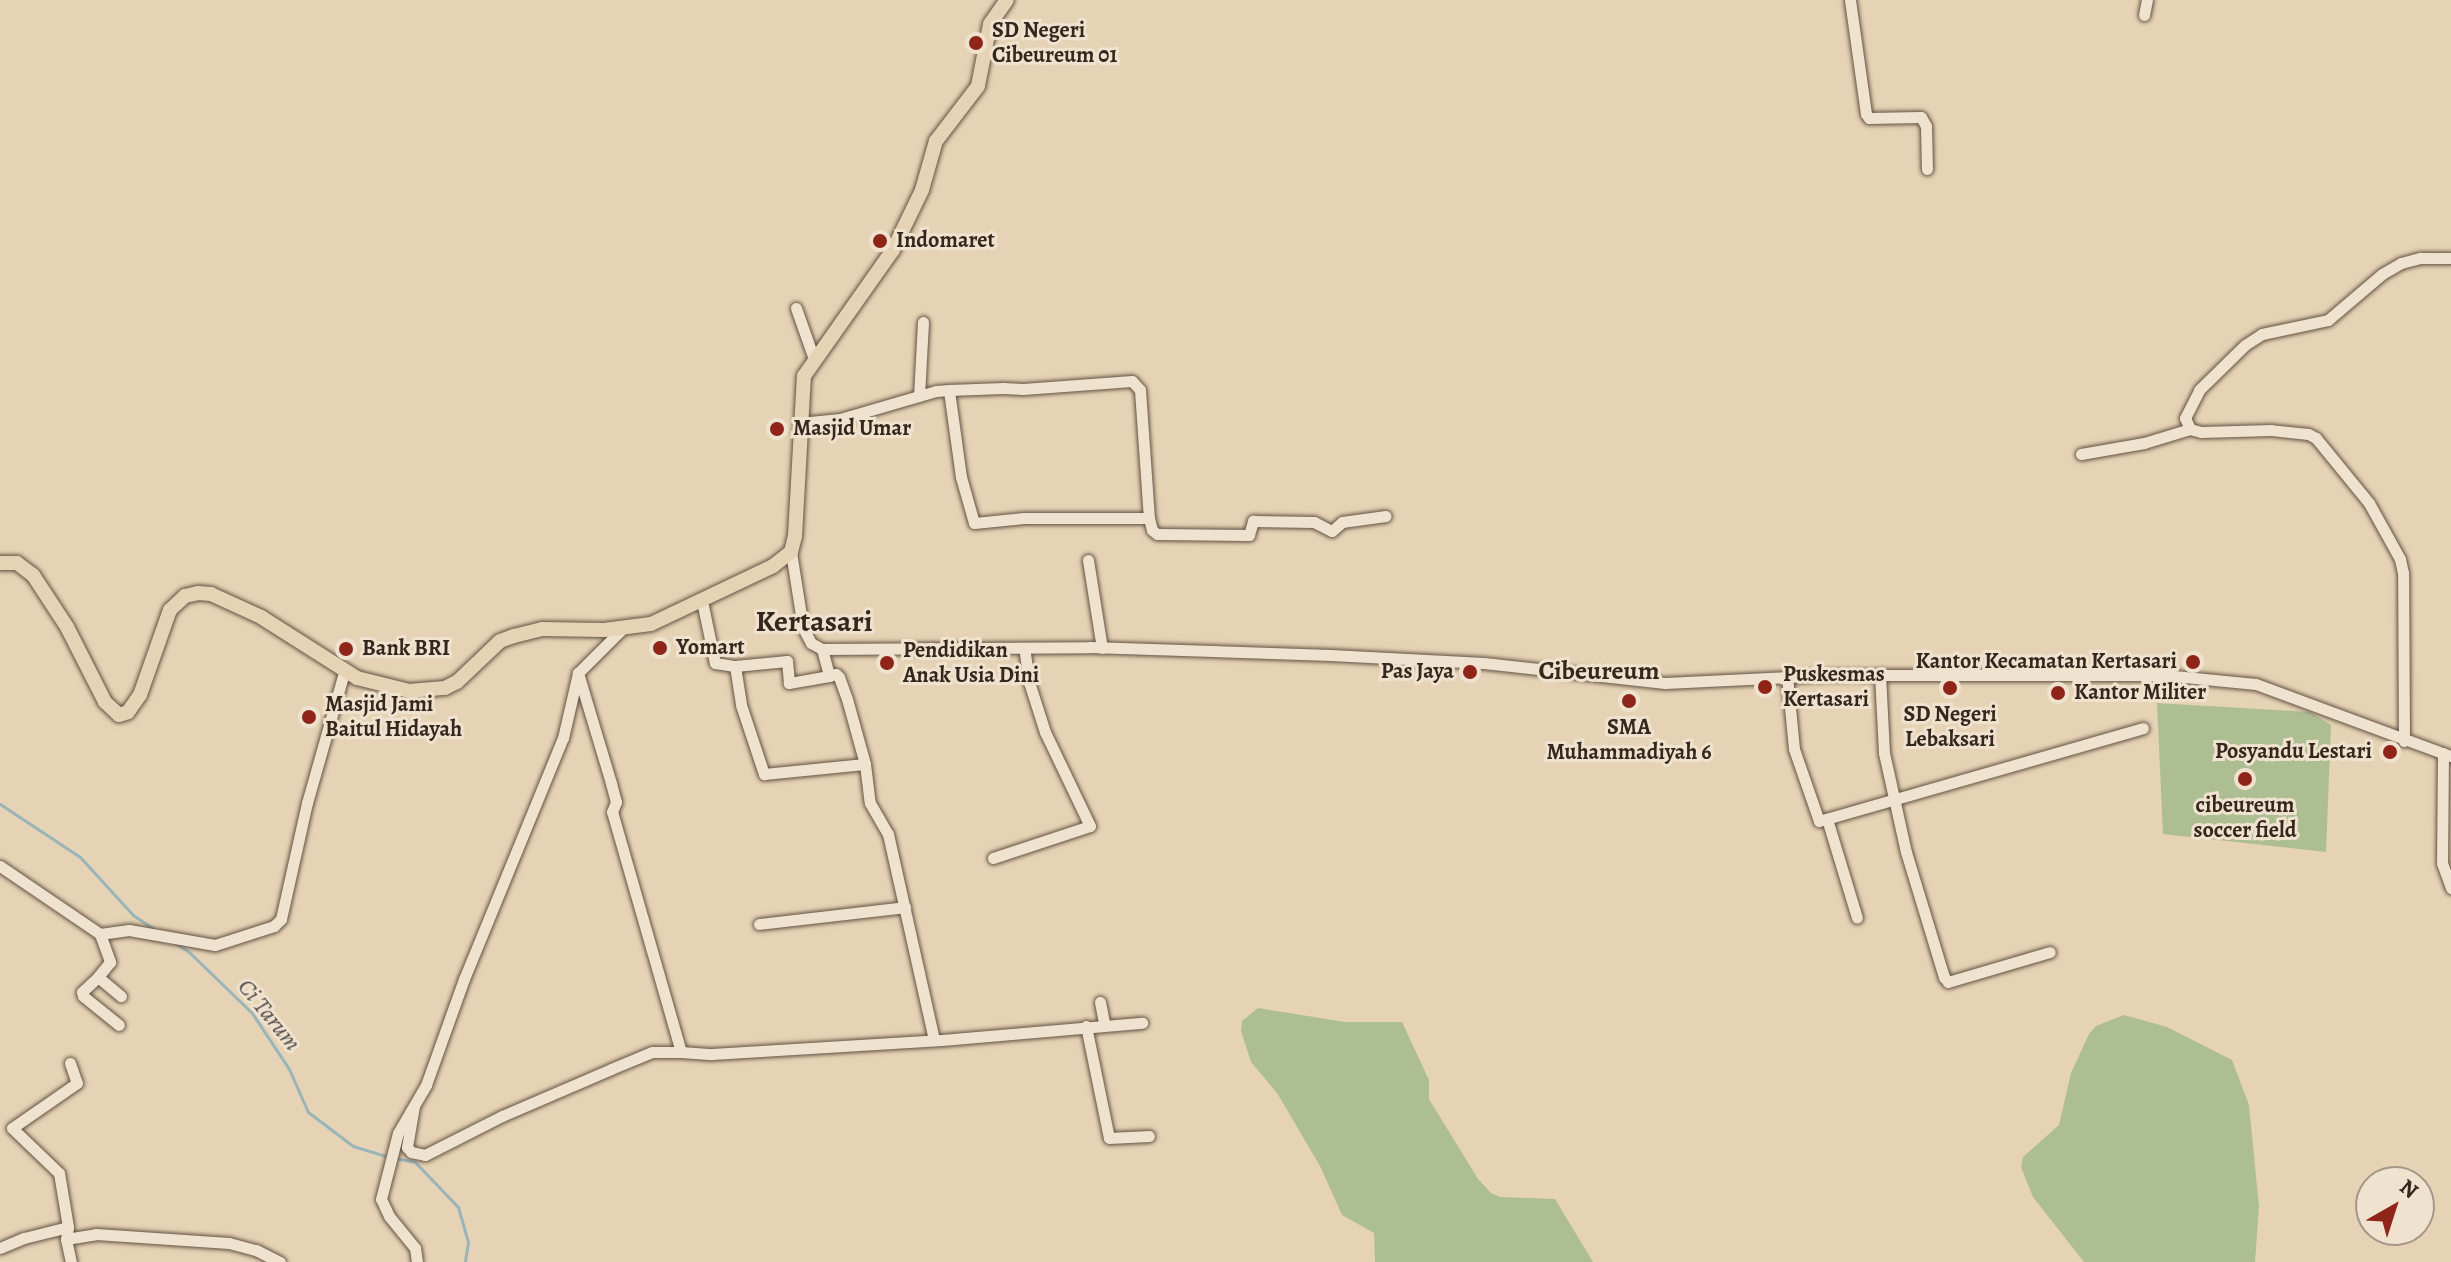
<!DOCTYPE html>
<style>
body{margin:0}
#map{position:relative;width:2451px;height:1262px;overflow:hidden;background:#e6d3b5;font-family:Alegreya,serif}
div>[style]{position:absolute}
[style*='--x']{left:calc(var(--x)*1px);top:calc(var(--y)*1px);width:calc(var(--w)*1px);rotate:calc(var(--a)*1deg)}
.green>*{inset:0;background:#aebe93}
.stream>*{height:3px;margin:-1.5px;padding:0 1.5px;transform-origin:1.5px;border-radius:1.5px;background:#9ab5b8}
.roads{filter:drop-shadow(0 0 2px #625243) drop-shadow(0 0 2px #625243)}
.minor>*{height:11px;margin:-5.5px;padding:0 5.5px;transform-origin:5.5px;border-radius:5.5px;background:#efe2cf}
.major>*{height:14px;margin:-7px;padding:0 7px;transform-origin:7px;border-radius:7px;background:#e6d3b5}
.dots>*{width:22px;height:22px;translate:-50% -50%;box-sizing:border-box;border:4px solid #efe2cf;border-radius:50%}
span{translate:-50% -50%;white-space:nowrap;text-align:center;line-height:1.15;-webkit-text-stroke:6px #efe2cf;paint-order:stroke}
.poi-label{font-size:22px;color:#36271d;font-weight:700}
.left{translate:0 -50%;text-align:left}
.right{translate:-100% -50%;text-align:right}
.water-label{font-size:24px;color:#4f4a44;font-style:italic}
.quarter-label{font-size:26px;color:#36271d;font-weight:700}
.district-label{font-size:30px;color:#36271d;font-weight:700}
.north{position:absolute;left:2355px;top:1166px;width:80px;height:80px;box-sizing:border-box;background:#efe2cf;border:2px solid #a59788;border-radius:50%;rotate:39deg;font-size:22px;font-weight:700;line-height:32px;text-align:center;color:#36271d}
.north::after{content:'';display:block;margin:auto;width:28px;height:36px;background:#8f2418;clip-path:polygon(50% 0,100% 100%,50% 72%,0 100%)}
</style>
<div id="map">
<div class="green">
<i style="clip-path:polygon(2157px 703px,2310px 712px,2331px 725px,2326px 852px,2163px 834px)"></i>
<i style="clip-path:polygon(1258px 1008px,1345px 1022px,1402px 1022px,1429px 1080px,1429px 1099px,1478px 1179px,1491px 1193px,1500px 1197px,1555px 1199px,1593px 1262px,1375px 1262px,1374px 1233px,1342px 1215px,1320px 1166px,1277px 1093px,1251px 1062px,1241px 1031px,1242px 1021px)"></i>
<i style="clip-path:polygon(2124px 1015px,2167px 1027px,2232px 1060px,2249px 1105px,2259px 1207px,2255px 1262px,2084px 1262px,2033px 1197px,2021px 1167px,2023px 1157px,2059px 1125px,2071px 1073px,2089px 1034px,2096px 1026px)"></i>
</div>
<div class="stream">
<i style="--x:0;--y:804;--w:96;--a:33.5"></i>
<i style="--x:80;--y:857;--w:79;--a:47.6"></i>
<i style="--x:133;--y:915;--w:25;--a:34"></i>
<i style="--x:174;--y:942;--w:18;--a:34"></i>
<i style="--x:189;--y:952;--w:88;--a:44.1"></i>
<i style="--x:252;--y:1013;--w:67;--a:56.5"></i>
<i style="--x:289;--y:1069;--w:47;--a:66.2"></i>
<i style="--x:308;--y:1112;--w:56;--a:37.1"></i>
<i style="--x:353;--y:1146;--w:37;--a:17"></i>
<i style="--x:395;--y:1158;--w:20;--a:11"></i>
<i style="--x:415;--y:1162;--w:62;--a:46.3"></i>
<i style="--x:458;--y:1207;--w:36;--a:74"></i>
<i style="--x:468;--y:1242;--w:20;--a:99"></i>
</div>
<div class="roads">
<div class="minor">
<i style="--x:1850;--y:0;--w:115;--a:82"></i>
<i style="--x:1866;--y:114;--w:5;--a:53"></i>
<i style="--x:1869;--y:118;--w:52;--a:-1.1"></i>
<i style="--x:1921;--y:117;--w:10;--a:61"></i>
<i style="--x:1926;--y:126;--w:43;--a:88.7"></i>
<i style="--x:2144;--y:15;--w:15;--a:-79"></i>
<i style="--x:796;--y:308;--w:54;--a:70.6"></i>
<i style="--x:919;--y:396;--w:74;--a:-86.9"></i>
<i style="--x:800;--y:423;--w:40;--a:-5.7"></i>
<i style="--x:840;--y:419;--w:100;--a:-16.3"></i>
<i style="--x:936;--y:391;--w:13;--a:-4"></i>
<i style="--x:949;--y:390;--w:54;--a:-2.1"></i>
<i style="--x:1003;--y:388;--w:20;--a:3"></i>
<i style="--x:1023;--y:389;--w:109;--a:-4.2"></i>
<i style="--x:1132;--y:381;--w:12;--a:48"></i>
<i style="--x:1140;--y:390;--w:128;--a:86"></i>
<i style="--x:1149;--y:518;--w:125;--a:180"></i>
<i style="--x:1024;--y:518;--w:50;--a:174.3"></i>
<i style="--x:974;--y:523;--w:48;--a:-105.8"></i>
<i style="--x:961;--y:477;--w:88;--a:-97.9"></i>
<i style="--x:2081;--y:454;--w:64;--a:-9.9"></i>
<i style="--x:2144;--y:443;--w:48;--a:-16.9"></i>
<i style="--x:1149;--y:518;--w:12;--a:76"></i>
<i style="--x:1152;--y:530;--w:6;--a:39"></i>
<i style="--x:1157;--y:534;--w:92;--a:0.6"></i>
<i style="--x:1249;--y:535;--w:15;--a:-74"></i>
<i style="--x:1253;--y:521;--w:61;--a:0.9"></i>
<i style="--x:1314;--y:522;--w:20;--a:27"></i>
<i style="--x:1332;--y:531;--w:13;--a:-42"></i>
<i style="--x:1342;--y:522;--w:44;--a:-7.8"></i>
<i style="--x:791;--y:552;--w:77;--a:81"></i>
<i style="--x:803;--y:628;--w:17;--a:62"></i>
<i style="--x:811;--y:643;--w:13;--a:29"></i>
<i style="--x:822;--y:649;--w:268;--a:-0.4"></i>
<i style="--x:1090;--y:647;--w:241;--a:1.9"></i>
<i style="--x:1331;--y:655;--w:153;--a:3"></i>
<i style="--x:1484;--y:663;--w:182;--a:6.3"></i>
<i style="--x:1665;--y:683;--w:161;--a:-2.8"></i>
<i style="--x:1826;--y:675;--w:338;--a:0"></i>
<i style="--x:2164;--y:675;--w:92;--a:5.6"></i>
<i style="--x:2256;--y:684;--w:208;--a:20.3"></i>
<i style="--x:1088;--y:560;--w:89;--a:81"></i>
<i style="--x:702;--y:601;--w:63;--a:78.2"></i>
<i style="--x:715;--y:663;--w:20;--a:9"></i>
<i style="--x:822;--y:649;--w:28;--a:75"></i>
<i style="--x:829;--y:676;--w:7;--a:-16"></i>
<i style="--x:836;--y:674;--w:4;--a:45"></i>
<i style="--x:839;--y:677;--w:23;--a:70"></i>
<i style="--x:847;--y:699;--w:67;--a:74.5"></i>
<i style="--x:865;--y:764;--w:39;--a:83"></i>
<i style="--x:870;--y:803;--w:36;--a:60"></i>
<i style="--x:888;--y:834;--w:210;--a:77.4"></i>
<i style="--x:1880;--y:674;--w:79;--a:87.1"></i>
<i style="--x:1884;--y:753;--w:101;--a:77.5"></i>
<i style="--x:1906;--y:852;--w:131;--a:73.1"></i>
<i style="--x:1944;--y:977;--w:6;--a:51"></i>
<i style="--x:1948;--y:982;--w:106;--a:-16.4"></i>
<i style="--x:829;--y:676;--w:41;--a:170.1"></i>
<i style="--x:789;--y:683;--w:22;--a:-95"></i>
<i style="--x:787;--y:661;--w:52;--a:174.5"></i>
<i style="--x:735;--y:666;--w:39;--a:81"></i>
<i style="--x:741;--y:705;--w:73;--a:71.6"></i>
<i style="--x:764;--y:774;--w:101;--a:-5.7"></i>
<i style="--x:1787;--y:676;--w:73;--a:84.5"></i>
<i style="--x:1794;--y:749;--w:76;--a:70.9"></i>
<i style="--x:1819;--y:821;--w:337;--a:-16"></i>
<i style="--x:2404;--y:741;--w:168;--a:-90.3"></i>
<i style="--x:2403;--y:573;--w:14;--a:-102"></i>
<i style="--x:2400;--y:559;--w:64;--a:-119"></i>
<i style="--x:2369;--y:503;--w:84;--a:-129.2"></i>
<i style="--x:2316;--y:438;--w:9;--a:-153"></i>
<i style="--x:2308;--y:434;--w:37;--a:-174"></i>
<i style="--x:2271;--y:430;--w:70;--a:178.4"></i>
<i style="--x:2201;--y:432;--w:11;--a:-165"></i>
<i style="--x:2190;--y:429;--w:12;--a:-114"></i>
<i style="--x:2185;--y:418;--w:31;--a:-63"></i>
<i style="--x:2199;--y:390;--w:64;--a:-44.4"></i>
<i style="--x:2245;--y:345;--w:20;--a:-33"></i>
<i style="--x:2262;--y:334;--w:67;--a:-12"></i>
<i style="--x:2328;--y:320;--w:71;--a:-40.4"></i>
<i style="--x:2382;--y:274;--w:22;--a:-30"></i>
<i style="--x:2401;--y:263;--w:20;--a:-15"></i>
<i style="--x:2420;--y:258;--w:31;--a:0"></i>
<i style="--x:2443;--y:753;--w:110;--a:90.5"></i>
<i style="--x:2442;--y:863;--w:27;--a:70"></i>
<i style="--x:1827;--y:819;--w:103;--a:73.1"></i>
<i style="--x:993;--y:858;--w:102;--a:-18.3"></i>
<i style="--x:1090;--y:826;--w:104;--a:-115.6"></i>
<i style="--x:1045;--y:732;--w:52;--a:-107.7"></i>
<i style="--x:1029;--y:682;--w:34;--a:-98"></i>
<i style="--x:0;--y:866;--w:121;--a:34.2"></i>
<i style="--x:100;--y:934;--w:29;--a:-8"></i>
<i style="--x:129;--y:930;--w:87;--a:9.9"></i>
<i style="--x:215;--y:945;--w:62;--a:-17.9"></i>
<i style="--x:274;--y:926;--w:10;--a:-45"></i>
<i style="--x:281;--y:919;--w:119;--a:-77.4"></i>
<i style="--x:307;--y:803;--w:136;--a:-74.2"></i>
<i style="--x:759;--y:924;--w:147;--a:-6.6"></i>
<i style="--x:100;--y:934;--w:30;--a:70"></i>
<i style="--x:110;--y:962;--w:19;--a:129"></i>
<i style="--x:98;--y:977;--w:30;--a:40"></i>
<i style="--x:98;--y:977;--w:22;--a:137"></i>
<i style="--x:82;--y:992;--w:4;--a:76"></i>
<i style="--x:83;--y:996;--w:46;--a:38.9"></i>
<i style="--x:1100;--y:1002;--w:21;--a:79"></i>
<i style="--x:1086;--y:1026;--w:114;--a:78.4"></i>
<i style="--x:1109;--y:1138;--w:40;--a:-2.9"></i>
<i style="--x:681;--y:1052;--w:31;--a:4"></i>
<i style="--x:712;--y:1054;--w:230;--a:-3.5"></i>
<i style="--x:942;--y:1040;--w:201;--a:-4.9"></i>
<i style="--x:70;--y:1063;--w:21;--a:71"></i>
<i style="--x:77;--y:1083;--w:79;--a:145.3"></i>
<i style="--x:12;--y:1128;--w:65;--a:43.8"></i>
<i style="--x:59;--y:1173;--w:55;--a:80.5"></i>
<i style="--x:68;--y:1227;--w:12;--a:99"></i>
<i style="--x:66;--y:1239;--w:30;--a:-9"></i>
<i style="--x:96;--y:1234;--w:133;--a:3.9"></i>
<i style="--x:229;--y:1243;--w:28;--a:15"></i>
<i style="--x:256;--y:1250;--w:27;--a:27"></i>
<i style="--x:414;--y:1106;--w:42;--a:99.7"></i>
<i style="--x:407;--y:1147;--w:6;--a:51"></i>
<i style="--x:411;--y:1152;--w:14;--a:12"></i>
<i style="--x:425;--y:1155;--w:86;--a:-26.9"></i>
<i style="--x:502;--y:1116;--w:119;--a:-23.3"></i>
<i style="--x:611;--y:1069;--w:44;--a:-22.5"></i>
<i style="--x:652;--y:1052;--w:29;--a:0"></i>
<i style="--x:681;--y:1052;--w:250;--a:-106"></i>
<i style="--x:612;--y:812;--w:11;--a:-68"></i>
<i style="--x:616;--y:802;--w:20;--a:-105"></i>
<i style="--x:611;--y:783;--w:115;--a:-106.7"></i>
<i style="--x:66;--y:1239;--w:24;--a:78"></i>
<i style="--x:0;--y:1248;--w:26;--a:-23"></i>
<i style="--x:24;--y:1238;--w:45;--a:-14"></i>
<i style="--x:417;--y:1262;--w:14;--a:-98"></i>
<i style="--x:415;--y:1248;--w:41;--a:-129.1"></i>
<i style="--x:389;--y:1216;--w:19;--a:-115"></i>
<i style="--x:381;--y:1199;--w:68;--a:-75.6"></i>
<i style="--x:398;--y:1133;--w:56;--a:-59.7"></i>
<i style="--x:426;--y:1085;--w:113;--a:-70.3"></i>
<i style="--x:464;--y:979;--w:261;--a:-67.7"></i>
<i style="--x:563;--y:738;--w:67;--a:-77"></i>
<i style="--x:578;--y:673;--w:62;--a:-45"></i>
</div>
<div class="major">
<i style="--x:0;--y:563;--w:17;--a:0"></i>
<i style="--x:17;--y:563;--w:20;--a:37"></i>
<i style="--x:33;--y:575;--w:62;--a:56.8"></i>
<i style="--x:67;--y:627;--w:84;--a:63.1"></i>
<i style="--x:105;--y:702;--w:19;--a:43"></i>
<i style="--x:119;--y:715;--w:9;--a:-18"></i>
<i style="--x:128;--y:712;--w:21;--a:-55"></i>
<i style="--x:140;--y:695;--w:90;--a:-70.6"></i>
<i style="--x:170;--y:610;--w:21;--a:-43"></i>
<i style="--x:185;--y:596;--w:13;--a:-13"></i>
<i style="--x:198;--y:593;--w:13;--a:4"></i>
<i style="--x:211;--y:594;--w:55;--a:24.7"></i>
<i style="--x:261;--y:617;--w:114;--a:32.4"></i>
<i style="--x:357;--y:678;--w:54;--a:14"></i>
<i style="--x:409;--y:691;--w:36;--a:-5"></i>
<i style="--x:445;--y:688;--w:13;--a:-27"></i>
<i style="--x:457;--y:682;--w:59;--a:-43.6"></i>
<i style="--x:500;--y:641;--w:15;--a:-20"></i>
<i style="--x:514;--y:636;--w:29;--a:-14"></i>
<i style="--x:542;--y:629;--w:62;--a:0.9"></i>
<i style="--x:604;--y:630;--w:47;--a:-7.3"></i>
<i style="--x:651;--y:624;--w:135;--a:-25.4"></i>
<i style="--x:773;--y:566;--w:23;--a:-38"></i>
<i style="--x:791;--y:552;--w:16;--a:-76"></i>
<i style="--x:795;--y:536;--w:160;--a:-86.8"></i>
<i style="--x:804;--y:376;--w:154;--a:-54.8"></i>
<i style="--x:893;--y:250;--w:67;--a:-64.2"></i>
<i style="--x:922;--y:190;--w:51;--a:-74.1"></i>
<i style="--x:936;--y:141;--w:69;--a:-52.6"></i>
<i style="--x:978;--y:86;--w:63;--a:-79"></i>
<i style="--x:990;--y:24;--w:29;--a:-55"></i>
</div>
</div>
<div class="dots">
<i style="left:976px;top:43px;background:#8f2418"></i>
<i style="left:880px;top:241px;background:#8f2418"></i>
<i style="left:777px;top:429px;background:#8f2418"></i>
<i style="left:660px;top:648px;background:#8f2418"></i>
<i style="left:346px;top:649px;background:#8f2418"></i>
<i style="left:2193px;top:662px;background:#8f2418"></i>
<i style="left:887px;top:663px;background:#8f2418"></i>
<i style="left:1470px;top:672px;background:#8f2418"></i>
<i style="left:1765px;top:687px;background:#8f2418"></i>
<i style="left:1950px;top:688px;background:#8f2418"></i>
<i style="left:2058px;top:693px;background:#8f2418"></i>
<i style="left:1629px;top:701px;background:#8f2418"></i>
<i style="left:309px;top:717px;background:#8f2418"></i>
<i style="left:2390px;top:752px;background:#8f2418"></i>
<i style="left:2245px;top:779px;background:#8f2418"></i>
</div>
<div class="poi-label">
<span class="left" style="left:992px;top:43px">SD Negeri<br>Cibeureum 01</span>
<span class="left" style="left:896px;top:241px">Indomaret</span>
<span class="left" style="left:793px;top:429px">Masjid Umar</span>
<span class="left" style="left:676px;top:648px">Yomart</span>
<span class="left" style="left:362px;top:649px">Bank BRI</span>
<span class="left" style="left:903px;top:663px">Pendidikan<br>Anak Usia Dini</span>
<span class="right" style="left:2177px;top:662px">Kantor Kecamatan Kertasari</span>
<span class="right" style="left:1454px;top:672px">Pas Jaya</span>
<span class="left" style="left:1783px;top:687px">Puskesmas<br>Kertasari</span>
<span class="left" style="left:2074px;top:693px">Kantor Militer</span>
<span class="left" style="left:325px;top:717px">Masjid Jami<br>Baitul Hidayah</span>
<span style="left:1950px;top:727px">SD Negeri<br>Lebaksari</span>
<span style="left:1629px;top:740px">SMA<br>Muhammadiyah 6</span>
<span class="right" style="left:2372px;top:752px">Posyandu Lestari</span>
<span style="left:2245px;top:818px">cibeureum<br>soccer field</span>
</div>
<div class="water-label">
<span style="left:269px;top:1015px;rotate:51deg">Ci Tarum</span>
</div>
<div class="quarter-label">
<span style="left:1599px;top:671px">Cibeureum</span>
</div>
<div class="district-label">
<span style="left:814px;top:621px">Kertasari</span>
</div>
<div class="north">N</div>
</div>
